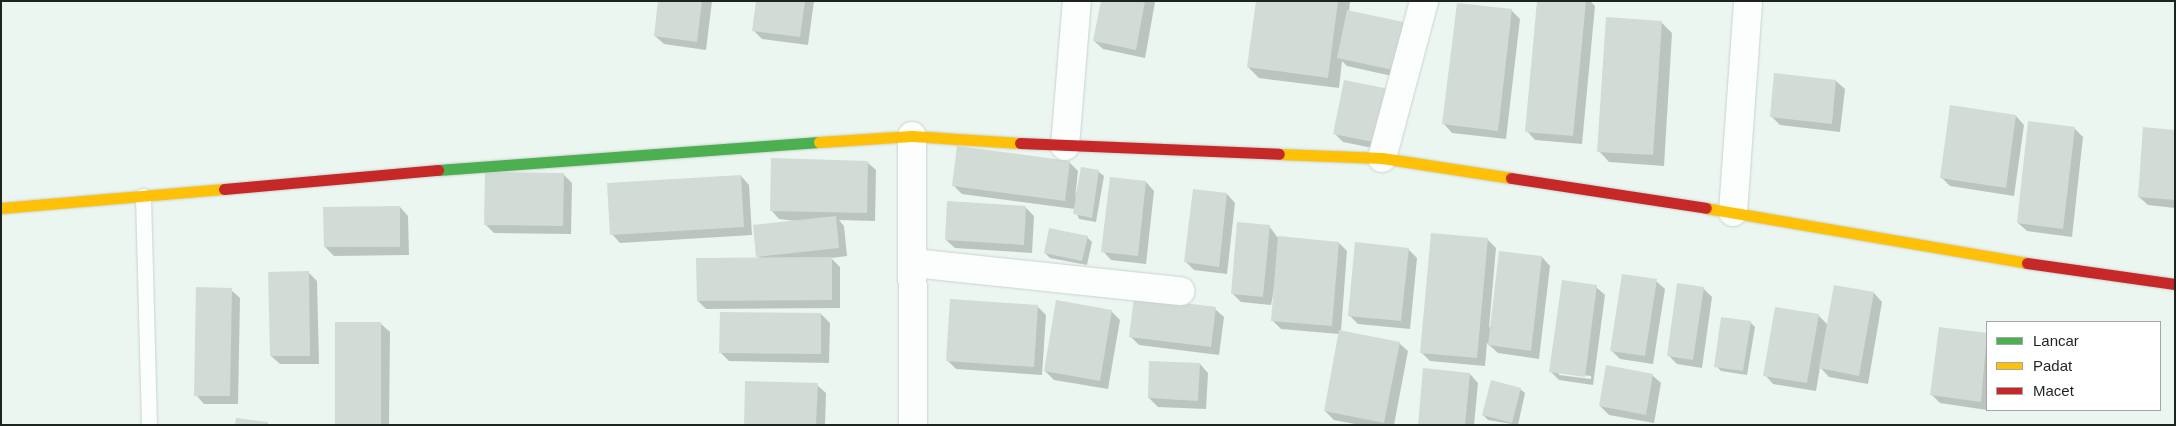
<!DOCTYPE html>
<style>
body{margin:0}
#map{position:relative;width:2176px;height:426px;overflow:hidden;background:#ebf6f0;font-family:Arial,sans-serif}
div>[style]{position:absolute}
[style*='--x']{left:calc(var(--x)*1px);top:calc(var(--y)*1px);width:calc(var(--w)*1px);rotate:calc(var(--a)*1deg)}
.shadow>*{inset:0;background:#0003}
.building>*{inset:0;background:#d2dbd6}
.roads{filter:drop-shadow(0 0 1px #cad3ce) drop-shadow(0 0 1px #cad3ce)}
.lane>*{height:15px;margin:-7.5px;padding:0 7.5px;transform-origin:7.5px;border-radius:7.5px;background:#fcfefd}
.street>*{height:28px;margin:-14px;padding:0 14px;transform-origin:14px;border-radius:14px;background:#fcfefd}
.fast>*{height:11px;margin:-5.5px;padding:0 5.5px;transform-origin:5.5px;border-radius:5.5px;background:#4caf50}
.slow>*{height:11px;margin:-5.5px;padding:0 5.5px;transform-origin:5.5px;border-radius:5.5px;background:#ffc107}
.jam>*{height:11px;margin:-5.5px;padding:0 5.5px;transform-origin:5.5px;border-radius:5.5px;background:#c62828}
span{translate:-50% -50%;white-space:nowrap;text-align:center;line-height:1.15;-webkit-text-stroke:4px #fff;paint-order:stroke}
.frame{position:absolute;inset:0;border:2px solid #1d2420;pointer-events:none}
.legend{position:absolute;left:1986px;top:321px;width:175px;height:90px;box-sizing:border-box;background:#fff;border:1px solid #a5a7a6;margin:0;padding:6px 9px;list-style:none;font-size:15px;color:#1d2420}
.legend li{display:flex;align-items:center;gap:10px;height:25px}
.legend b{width:25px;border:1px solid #a5a7a6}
</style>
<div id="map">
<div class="shadow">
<i style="clip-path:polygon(659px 1px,712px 1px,706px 50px,664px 44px,655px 36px)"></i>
<i style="clip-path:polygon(758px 1px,814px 1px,808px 45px,762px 39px,753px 30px)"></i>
<i style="clip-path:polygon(1102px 1px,1155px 2px,1145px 58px,1103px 49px,1094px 41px)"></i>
<i style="clip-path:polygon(1257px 1px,1350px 1px,1349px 12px,1402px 23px,1411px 32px,1401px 78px,1347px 66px,1342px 61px,1339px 88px,1259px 78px,1248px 67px)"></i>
<i style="clip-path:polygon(1539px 1px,1590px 1px,1595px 6px,1582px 144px,1535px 140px,1527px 131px)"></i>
<i style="clip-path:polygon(1511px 10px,1520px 19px,1506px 139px,1452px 133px,1444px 124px)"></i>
<i style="clip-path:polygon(1661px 22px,1672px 33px,1664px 166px,1609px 162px,1599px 151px)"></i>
<i style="clip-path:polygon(1345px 81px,1387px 151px,1343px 142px,1335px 134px)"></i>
<i style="clip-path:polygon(1836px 81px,1845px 89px,1840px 132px,1780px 125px,1771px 116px)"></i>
<i style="clip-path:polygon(2016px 116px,2024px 125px,2014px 196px,1950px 186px,1942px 178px)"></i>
<i style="clip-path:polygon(2074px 128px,2083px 137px,2072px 237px,2027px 231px,2018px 223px)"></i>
<i style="clip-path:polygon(2175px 131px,2175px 208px,2148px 205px,2139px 197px)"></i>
<i style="clip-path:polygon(867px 162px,876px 170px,875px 221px,839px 220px,844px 226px,847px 256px,831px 258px,840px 267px,840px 308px,706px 309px,698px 301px,760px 259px,758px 256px,796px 221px,779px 219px,771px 210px)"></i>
<i style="clip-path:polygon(1069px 162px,1078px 171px,1075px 198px,1082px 169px,1099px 172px,1104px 176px,1096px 222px,1079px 219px,1075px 209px,962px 194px,953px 185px)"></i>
<i style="clip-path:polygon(563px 174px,572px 183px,571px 234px,494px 233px,485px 224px)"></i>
<i style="clip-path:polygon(741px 176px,749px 185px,752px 235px,620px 243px,612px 234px)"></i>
<i style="clip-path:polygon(1146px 182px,1154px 191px,1146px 264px,1111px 260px,1103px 251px)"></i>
<i style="clip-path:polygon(1227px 194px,1235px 203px,1227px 274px,1194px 270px,1185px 261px)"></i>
<i style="clip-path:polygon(400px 207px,408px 216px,409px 255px,334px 256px,325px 247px)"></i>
<i style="clip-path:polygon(1025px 207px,1034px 216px,1032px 253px,955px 248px,946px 240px)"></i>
<i style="clip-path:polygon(1269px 226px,1278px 238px,1339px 243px,1347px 251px,1341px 331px,1399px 343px,1408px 351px,1394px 425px,1360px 425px,1334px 420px,1325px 411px,1339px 334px,1281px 329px,1273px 321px,1277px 273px,1271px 305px,1241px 302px,1232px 293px)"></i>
<i style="clip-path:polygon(1087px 237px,1092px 242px,1087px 265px,1050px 258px,1045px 253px)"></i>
<i style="clip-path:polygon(1487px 239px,1496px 248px,1489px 328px,1542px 257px,1550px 266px,1539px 359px,1498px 353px,1487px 343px,1485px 366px,1430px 361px,1421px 352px)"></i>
<i style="clip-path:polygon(1408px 249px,1417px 258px,1410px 329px,1358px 324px,1349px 315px)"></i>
<i style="clip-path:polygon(309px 273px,317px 281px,319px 364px,280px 364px,271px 356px)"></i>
<i style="clip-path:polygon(1656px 281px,1665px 289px,1653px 364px,1620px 359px,1612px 351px)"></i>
<i style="clip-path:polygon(1678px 285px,1704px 289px,1712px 297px,1702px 368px,1677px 364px,1668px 355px)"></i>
<i style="clip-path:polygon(evenodd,1596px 287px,1605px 295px,1593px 385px,1559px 380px,1551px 372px,1596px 287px,1559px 372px,1591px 376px,1591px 379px,1559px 375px,1559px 372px)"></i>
<i style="clip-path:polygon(231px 290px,240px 298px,238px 404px,204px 404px,196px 395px)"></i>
<i style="clip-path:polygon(1874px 293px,1882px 302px,1868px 384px,1829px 377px,1820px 367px,1816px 391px,1773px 384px,1765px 375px,1818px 315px,1828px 325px)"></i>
<i style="clip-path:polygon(1037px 306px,1046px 315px,1042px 375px,956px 369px,947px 360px)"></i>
<i style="clip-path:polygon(1215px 309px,1224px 317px,1219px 355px,1139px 345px,1131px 337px)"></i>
<i style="clip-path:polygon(1111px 311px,1120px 320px,1108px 389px,1054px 380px,1045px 371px)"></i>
<i style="clip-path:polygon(821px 314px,830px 323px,829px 363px,729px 361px,720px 352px)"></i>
<i style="clip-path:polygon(1750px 322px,1755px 327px,1747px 375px,1721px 371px,1716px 366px)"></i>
<i style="clip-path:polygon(381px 324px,390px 332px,389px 425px,336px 425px)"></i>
<i style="clip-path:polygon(1940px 328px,1987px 334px,1987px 410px,1940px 403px,1932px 395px)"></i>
<i style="clip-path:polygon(1200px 364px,1208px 373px,1206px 409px,1158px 407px,1149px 398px)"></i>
<i style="clip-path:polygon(1470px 374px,1478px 383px,1474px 425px,1419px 425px)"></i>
<i style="clip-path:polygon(1652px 375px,1661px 383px,1654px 423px,1609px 415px,1600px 406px)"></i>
<i style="clip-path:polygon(817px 385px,826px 393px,825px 425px,745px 425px)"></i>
<i style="clip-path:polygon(1520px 389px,1525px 393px,1518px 425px,1488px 420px,1483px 415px)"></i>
</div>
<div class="building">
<i style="clip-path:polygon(658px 1px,702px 1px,697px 42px,654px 36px)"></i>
<i style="clip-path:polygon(756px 1px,805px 1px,800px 37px,752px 31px)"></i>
<i style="clip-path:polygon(1101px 1px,1145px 1px,1136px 50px,1093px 41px)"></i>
<i style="clip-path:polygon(1256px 1px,1338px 1px,1328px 78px,1247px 67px)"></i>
<i style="clip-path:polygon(1537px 1px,1586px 1px,1573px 136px,1525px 132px)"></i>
<i style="clip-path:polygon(1457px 3px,1512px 9px,1498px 131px,1442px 124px)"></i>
<i style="clip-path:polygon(1347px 10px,1403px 22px,1393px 70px,1337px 58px)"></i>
<i style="clip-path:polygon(1606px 17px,1662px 21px,1653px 155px,1597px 152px)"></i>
<i style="clip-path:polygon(1774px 73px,1836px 80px,1832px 124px,1770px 117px)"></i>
<i style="clip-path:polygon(1344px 80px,1389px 89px,1378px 143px,1333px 134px)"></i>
<i style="clip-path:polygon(1950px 105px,2016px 115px,2006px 188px,1940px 178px)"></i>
<i style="clip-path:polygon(2028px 121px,2075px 127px,2063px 229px,2017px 223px)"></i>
<i style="clip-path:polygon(2143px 127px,2175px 130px,2175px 200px,2138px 197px)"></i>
<i style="clip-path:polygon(957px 146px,1070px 161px,1065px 201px,952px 186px)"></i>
<i style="clip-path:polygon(771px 158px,868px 161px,867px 213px,770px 211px)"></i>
<i style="clip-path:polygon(1081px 167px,1099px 170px,1092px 218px,1073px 214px)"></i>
<i style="clip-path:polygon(485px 172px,564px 173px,563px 226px,484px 225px)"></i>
<i style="clip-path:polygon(741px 175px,744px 227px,610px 235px,607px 183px)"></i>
<i style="clip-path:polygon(1110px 177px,1146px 181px,1138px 256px,1101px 252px)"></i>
<i style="clip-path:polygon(1193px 189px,1227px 193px,1219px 267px,1184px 262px)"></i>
<i style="clip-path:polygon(947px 201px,1026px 206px,1024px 245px,945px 240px)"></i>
<i style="clip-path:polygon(400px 206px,400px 247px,324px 247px,323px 207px)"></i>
<i style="clip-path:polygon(836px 216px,839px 248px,756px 257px,753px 225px)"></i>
<i style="clip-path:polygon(1237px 222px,1270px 225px,1263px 297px,1231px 294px)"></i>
<i style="clip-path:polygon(1049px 228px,1088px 236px,1082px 261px,1044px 253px)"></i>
<i style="clip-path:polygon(1431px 233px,1488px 238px,1477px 358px,1420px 353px)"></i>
<i style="clip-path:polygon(1278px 236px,1339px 242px,1332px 326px,1271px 321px)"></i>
<i style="clip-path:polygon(1355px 242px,1409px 248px,1401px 321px,1348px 316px)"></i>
<i style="clip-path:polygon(1499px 251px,1542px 256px,1531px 351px,1488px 345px)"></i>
<i style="clip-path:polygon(832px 257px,832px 300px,697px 301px,696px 258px)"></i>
<i style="clip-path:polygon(309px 271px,310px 356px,270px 356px,268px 272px)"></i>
<i style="clip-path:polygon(1622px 274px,1657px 279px,1645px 356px,1610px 351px)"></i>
<i style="clip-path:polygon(1562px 280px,1597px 285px,1585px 377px,1549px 372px)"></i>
<i style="clip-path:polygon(1677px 283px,1704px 287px,1693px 360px,1667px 356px)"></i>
<i style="clip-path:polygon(1834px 285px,1874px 292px,1859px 376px,1819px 368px)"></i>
<i style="clip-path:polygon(196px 287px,232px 288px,230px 396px,194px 396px)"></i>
<i style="clip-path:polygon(1134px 297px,1216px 307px,1211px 347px,1129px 337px)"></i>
<i style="clip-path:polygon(950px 299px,1038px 305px,1034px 367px,946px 361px)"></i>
<i style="clip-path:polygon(1056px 300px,1112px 310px,1100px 381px,1044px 371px)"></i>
<i style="clip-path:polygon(1775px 307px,1819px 314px,1807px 383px,1763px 376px)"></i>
<i style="clip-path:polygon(720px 312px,821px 313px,821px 354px,719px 353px)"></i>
<i style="clip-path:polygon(1721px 317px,1751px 321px,1743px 371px,1714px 367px)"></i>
<i style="clip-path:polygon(335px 322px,381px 322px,381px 425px,335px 425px)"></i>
<i style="clip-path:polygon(1939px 327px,1987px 333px,1981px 402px,1930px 395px)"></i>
<i style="clip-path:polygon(1339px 330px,1400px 342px,1384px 423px,1324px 411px)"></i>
<i style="clip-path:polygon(1149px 361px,1200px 363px,1198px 401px,1148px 398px)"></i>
<i style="clip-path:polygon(1606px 365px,1653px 374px,1646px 415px,1599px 406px)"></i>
<i style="clip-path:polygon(1423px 368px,1470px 373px,1465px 425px,1418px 425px)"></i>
<i style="clip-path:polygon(1491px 380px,1521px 388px,1512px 423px,1482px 415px)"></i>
<i style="clip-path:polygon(745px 381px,818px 383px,816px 425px,744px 425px)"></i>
<i style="clip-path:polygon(236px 418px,268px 422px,268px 425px,235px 425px)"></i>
</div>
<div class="roads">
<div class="lane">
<i style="--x:143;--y:196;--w:229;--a:88.5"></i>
</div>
<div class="street">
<i style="--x:912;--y:136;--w:289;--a:89.8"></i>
<i style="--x:1065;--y:146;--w:145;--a:-85.3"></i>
<i style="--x:1382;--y:158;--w:163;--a:-75"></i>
<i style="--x:1733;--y:212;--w:212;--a:-85.9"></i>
<i style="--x:913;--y:263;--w:269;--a:6"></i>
</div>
<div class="fast">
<i style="--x:438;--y:170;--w:382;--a:-4.2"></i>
</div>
<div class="slow">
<i style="--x:819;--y:142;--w:93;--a:-3.7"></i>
<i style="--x:912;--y:136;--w:108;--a:3.7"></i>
<i style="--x:1279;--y:154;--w:103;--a:2.2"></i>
<i style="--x:1382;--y:158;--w:131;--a:8.8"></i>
<i style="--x:1;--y:208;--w:224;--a:-4.9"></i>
<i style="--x:1706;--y:208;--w:326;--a:9.7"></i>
</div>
<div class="jam">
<i style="--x:1020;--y:143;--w:259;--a:2.4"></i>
<i style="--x:1511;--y:178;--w:197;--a:8.7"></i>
<i style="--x:224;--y:189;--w:215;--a:-5.1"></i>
<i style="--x:2027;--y:263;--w:149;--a:8.1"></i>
</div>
</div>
<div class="frame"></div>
<ul class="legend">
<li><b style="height:6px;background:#4caf50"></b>Lancar</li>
<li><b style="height:6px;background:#ffc107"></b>Padat</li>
<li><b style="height:6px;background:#c62828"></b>Macet</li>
</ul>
</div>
